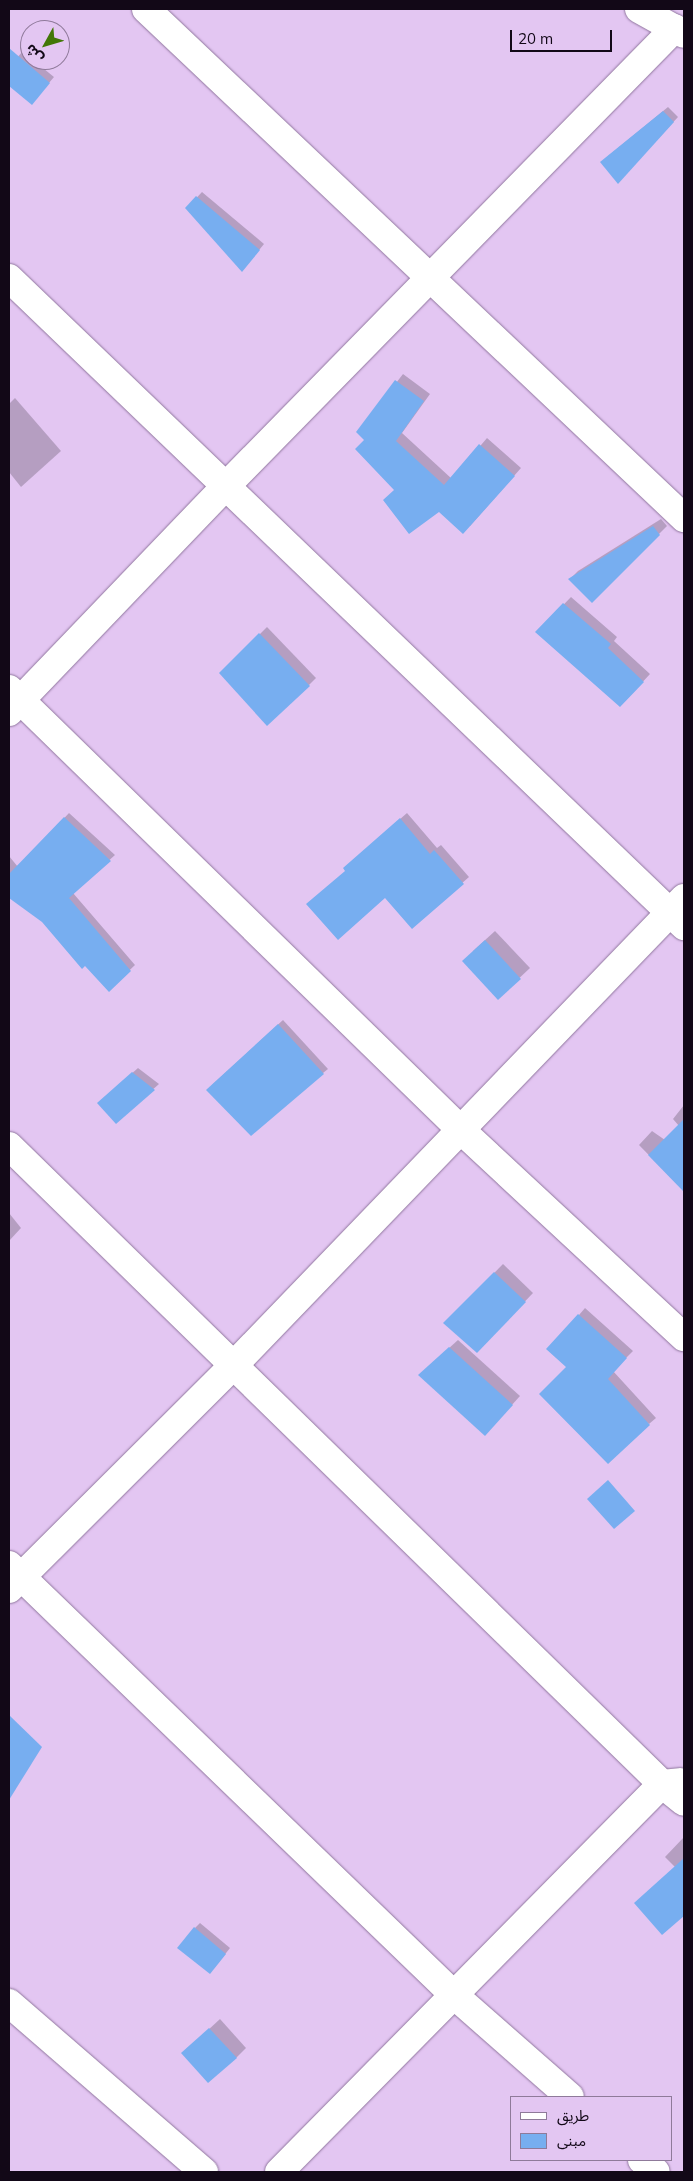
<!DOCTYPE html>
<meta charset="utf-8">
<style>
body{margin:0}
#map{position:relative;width:693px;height:2181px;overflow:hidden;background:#e3c6f2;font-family:Mulish,"Noto Sans Arabic",sans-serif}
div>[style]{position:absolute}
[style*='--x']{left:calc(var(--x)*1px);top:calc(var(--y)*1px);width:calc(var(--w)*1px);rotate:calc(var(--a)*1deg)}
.shadow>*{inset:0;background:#0003}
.building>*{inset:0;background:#77aef0}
.roads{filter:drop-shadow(0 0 1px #90769e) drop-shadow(0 0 1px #90769e)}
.minor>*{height:28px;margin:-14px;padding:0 14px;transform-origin:14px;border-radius:14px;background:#fff}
span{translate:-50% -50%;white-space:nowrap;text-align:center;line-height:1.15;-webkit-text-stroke:4px #e3c6f2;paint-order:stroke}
.frame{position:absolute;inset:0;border:10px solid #120817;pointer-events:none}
.legend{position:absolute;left:510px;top:2096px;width:162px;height:65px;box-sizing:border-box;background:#e3c6f2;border:1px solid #8f7a9a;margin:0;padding:6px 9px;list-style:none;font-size:15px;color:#120817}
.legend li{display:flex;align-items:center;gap:10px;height:25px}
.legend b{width:25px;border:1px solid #8f7a9a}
.north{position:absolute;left:20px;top:20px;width:50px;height:50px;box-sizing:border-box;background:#e3c6f2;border:1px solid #8f7a9a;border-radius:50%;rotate:231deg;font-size:14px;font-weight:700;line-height:20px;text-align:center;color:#120817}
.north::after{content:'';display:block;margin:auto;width:18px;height:22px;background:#427707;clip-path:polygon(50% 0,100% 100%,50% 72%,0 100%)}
.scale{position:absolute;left:510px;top:30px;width:102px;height:22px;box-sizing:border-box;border:2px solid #120817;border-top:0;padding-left:6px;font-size:15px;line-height:18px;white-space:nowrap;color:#120817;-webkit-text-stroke:4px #e3c6f2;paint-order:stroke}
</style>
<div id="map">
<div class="shadow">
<i style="clip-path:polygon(23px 51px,30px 57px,30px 60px,33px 60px,54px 77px,32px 103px,9px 84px,9px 67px)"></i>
<i style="clip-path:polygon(668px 107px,678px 117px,622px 178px,607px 157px)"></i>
<i style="clip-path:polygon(202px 192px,264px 244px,242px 271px,187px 208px)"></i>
<i style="clip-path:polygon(403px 374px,430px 394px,402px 433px,452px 479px,487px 438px,521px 468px,470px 526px,396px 489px,366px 440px,358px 432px)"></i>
<i style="clip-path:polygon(15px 398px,61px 451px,21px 487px,9px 472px,9px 404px)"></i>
<i style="clip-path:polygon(661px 519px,667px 526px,592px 601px,570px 579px,578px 571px)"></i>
<i style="clip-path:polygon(571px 597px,617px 637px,614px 641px,650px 674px,627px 699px,537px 632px)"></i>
<i style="clip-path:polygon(267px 627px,316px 678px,309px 685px,221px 673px)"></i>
<i style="clip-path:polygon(69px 813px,115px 855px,73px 893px,135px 965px,109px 990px,43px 921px,9px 897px,9px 856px,18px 867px)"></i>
<i style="clip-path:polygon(407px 813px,437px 848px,441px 845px,469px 877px,412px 927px,385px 897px,351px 862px)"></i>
<i style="clip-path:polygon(495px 931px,530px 968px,498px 998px,473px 951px)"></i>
<i style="clip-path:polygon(283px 1020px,328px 1069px,323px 1073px,212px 1085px)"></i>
<i style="clip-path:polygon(138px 1068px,159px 1084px,116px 1122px,104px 1098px)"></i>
<i style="clip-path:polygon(684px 1105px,684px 1191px,639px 1145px,652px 1131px,665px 1140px,679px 1126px,673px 1119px)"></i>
<i style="clip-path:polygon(9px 1213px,21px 1228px,9px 1241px)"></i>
<i style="clip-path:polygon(503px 1264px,533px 1293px,477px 1352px,445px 1323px)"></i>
<i style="clip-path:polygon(585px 1308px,633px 1351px,613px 1371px,656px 1418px,649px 1424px,568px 1367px,579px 1315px)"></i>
<i style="clip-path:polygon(458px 1340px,520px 1396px,493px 1426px,428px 1367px)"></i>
<i style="clip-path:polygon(684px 1837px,684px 1914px,662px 1933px,675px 1867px,665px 1857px)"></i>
<i style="clip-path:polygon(200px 1923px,230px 1948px,215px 1967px,195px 1928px)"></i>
<i style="clip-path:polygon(220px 2019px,246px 2048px,236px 2058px,193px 2044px)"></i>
</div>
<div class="building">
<i style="clip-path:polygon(9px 48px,50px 83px,32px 105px,9px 86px)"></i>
<i style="clip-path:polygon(663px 111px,674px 122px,618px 184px,600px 162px)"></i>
<i style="clip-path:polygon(196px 196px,260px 250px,242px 272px,185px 208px)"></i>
<i style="clip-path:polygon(395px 380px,424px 401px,396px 441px,444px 485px,479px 444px,515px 476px,463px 534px,439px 512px,409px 534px,383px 500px,394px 490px,355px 449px,364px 440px,356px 432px)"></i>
<i style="clip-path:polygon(653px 526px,660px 535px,592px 603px,568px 579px)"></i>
<i style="clip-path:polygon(563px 603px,611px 644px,608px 648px,644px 682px,620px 707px,535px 632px)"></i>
<i style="clip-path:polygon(259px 633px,310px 686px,267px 726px,219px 673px)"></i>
<i style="clip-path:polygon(64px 817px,111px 861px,69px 898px,131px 971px,109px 992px,85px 966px,82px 969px,42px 922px,9px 898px,9px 874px)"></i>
<i style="clip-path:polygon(400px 818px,430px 854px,434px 850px,464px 884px,412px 929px,385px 898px,338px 940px,306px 904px,345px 871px,343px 868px)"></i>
<i style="clip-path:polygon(485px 940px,521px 979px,498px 1000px,462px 961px)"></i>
<i style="clip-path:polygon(278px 1024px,324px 1074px,251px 1136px,206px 1090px)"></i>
<i style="clip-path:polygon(132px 1072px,155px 1090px,116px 1124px,97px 1103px)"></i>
<i style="clip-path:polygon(684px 1119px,684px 1192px,648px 1155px)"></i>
<i style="clip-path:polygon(494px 1272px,526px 1302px,477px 1353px,443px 1323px)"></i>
<i style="clip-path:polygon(578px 1314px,627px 1358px,608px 1379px,650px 1425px,608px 1464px,539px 1394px,566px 1367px,546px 1349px)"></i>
<i style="clip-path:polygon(449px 1347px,513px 1405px,485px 1436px,418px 1375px)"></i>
<i style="clip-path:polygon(608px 1480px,635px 1511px,614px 1529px,587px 1499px)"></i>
<i style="clip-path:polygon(9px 1715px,42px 1747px,9px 1800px)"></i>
<i style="clip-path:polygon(684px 1858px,684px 1916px,662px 1935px,634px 1903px)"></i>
<i style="clip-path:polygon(194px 1927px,226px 1954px,210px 1974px,177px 1948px)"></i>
<i style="clip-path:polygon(209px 2028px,237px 2058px,208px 2083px,181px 2053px)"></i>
</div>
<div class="roads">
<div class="minor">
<i style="--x:146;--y:9;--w:741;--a:43.41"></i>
<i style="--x:639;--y:9;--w:51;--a:29.1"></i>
<i style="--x:9;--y:278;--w:936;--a:43.83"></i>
<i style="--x:9;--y:689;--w:633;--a:44.3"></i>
<i style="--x:462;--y:1131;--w:303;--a:42.9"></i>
<i style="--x:9;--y:712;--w:313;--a:-46.2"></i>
<i style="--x:226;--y:486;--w:641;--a:-45.57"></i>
<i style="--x:9;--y:1146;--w:913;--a:44.33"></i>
<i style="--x:662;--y:1784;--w:28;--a:39"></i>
<i style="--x:9;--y:1565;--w:619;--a:44.02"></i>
<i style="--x:454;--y:1995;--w:154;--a:41.3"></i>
<i style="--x:9;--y:1589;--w:316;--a:-44.9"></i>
<i style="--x:233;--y:1366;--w:650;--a:-46.06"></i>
<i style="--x:9;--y:2003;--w:258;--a:40.9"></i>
<i style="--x:642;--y:2160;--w:18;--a:41"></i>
<i style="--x:279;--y:2172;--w:545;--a:-45.37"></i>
<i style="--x:662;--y:1784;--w:18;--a:-6"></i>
</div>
</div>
<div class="frame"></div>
<ul class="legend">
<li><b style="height:6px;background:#fff"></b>طريق</li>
<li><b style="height:14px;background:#77aef0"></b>مبنى</li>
</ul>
<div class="north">ش</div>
<div class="scale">20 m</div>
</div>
